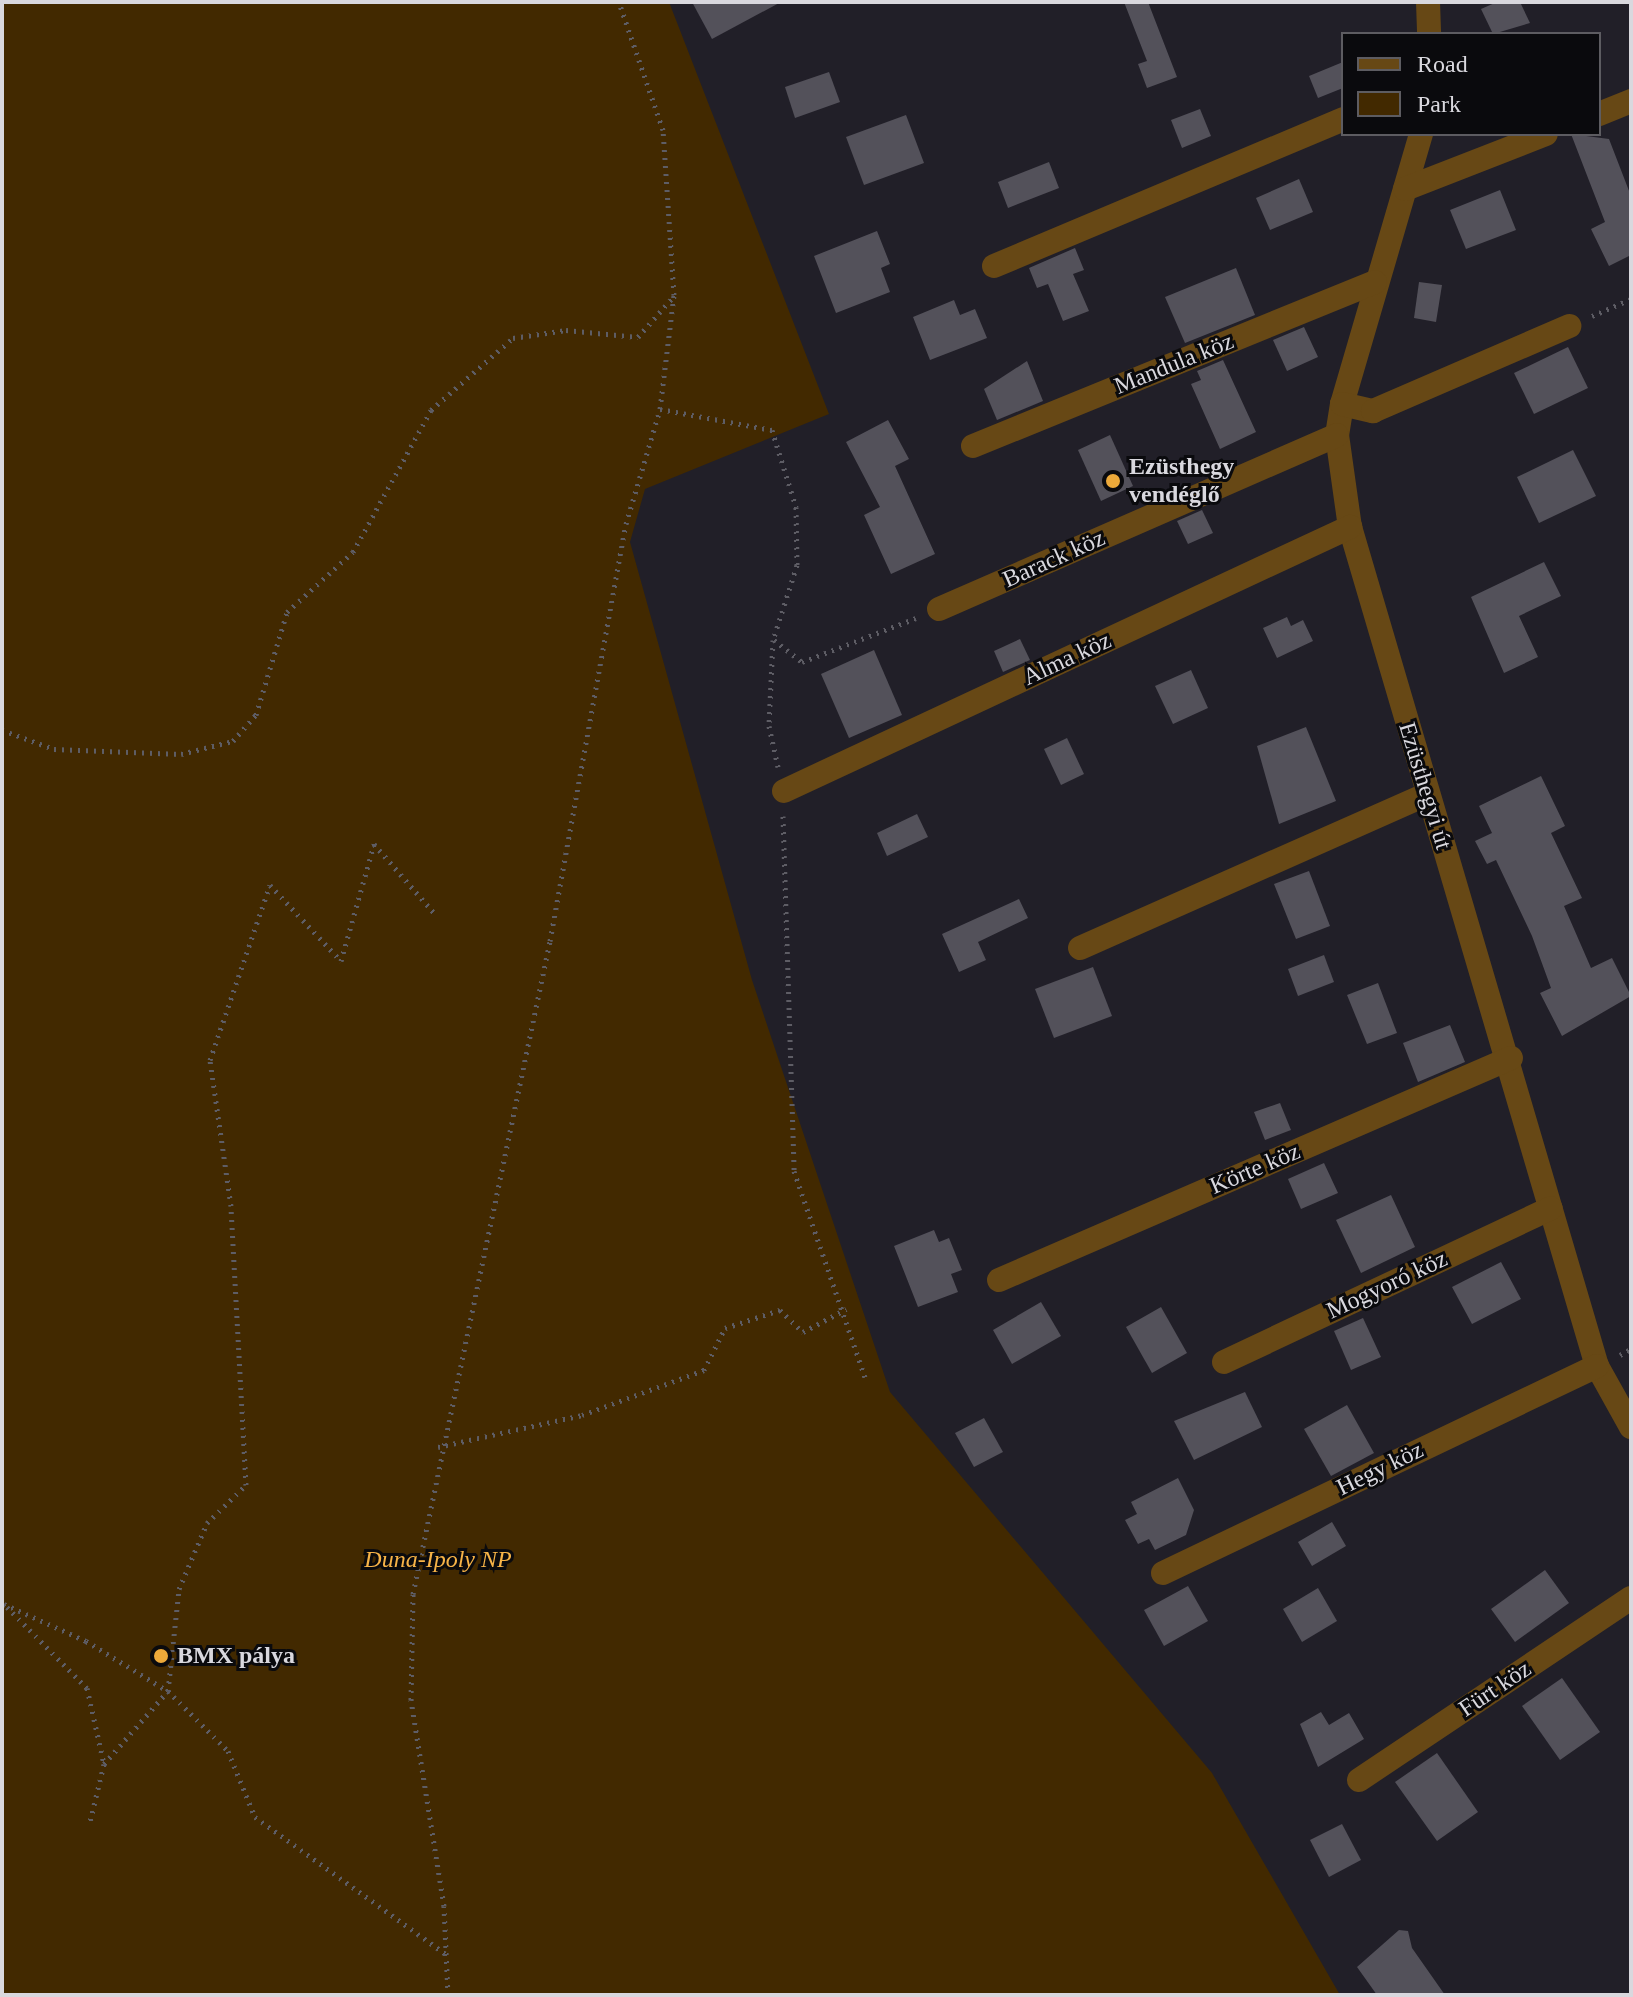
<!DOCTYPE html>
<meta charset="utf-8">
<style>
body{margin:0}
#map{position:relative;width:1633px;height:1997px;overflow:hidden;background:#211f28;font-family:Georgia,serif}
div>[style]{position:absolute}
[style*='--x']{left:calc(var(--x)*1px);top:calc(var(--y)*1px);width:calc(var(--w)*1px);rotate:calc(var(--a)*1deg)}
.green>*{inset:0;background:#422900}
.building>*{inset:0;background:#53515a}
.path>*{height:5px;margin-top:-2.5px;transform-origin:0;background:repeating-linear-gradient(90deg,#5e5d65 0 2px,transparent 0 8px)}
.minor>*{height:24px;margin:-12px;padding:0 12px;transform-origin:12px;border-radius:12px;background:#674815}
.dots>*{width:22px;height:22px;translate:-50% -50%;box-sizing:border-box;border:4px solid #0a0a0d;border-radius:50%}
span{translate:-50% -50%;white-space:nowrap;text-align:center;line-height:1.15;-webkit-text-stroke:6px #0a0a0d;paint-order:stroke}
.street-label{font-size:24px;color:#d9d8de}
.poi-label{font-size:24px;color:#d9d8de;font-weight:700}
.left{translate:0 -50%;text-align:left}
.park-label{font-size:24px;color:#f6b347;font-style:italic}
.frame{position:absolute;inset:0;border:4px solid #d9d8de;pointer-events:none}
.legend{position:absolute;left:1341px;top:32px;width:260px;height:104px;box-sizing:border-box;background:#0a0a0d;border:2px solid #5d5c61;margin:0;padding:10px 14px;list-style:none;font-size:24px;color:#d9d8de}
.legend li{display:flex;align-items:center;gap:16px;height:40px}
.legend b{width:40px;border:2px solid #5d5c61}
</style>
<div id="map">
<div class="green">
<i style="clip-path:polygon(2px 2px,669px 2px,829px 414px,645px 489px,630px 542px,752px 980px,890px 1392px,1212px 1773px,1340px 1995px,2px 1995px)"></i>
</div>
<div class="building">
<i style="clip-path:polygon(692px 2px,781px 2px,712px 39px)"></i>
<i style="clip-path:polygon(1124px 2px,1148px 2px,1177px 77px,1147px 88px,1138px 64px,1147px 61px)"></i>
<i style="clip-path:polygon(1497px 2px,1520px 2px,1530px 23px,1493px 34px,1481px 9px)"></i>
<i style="clip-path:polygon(1343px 62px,1343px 88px,1318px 98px,1309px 76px)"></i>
<i style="clip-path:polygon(829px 72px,840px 102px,795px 118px,785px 87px)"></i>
<i style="clip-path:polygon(1200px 109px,1211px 136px,1182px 148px,1171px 120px)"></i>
<i style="clip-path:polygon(906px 115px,924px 163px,864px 185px,846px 137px)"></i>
<i style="clip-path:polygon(1571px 134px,1609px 139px,1631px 196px,1631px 255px,1609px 266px,1591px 229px,1605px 222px)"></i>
<i style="clip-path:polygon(1049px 162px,1059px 188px,1008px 208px,998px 182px)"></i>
<i style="clip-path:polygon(1299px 179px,1313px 212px,1270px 230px,1256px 198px)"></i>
<i style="clip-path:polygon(1500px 190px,1516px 230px,1466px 249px,1450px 210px)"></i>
<i style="clip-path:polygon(877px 231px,890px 264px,881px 268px,890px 292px,836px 313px,814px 256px)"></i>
<i style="clip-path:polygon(1075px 248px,1084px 270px,1073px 274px,1089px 311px,1063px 321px,1048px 284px,1037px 288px,1029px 268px)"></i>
<i style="clip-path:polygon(1236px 268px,1255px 315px,1185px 343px,1165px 297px)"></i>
<i style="clip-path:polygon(1419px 282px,1442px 285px,1436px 322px,1414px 318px)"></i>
<i style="clip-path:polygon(954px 300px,960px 315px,975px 309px,987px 338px,930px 360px,913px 317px)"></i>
<i style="clip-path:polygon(1304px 327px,1318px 357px,1287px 371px,1273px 340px)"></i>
<i style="clip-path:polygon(1568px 347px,1588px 388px,1534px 414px,1514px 373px)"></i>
<i style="clip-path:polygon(1223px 360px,1256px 432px,1220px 449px,1191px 384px,1201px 380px,1197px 371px)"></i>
<i style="clip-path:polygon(1027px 361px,1043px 401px,997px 420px,984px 389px)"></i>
<i style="clip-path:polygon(888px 420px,909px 459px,895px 466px,935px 554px,891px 574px,864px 515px,880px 507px,846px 442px)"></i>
<i style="clip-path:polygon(1110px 435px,1133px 486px,1101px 501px,1078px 450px)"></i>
<i style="clip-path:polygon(1573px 450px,1596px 496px,1539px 523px,1517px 477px)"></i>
<i style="clip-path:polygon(1202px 510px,1213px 533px,1188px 544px,1177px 521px)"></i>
<i style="clip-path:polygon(1544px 562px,1561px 596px,1519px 616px,1538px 657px,1504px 673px,1471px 597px)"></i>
<i style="clip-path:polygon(1287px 617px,1291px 626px,1303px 620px,1313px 641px,1277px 658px,1263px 628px)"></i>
<i style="clip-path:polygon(1020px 639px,1030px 660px,1003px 672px,994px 651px)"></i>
<i style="clip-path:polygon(874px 650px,902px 715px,849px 738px,821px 674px)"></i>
<i style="clip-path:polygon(1191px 670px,1208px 708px,1173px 724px,1155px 686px)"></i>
<i style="clip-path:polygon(1306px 727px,1336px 801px,1279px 824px,1257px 746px)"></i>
<i style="clip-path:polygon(1067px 738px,1084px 774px,1061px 785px,1044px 749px)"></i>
<i style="clip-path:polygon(1541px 776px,1565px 826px,1551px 833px,1582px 898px,1564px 906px,1591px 968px,1612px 958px,1631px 996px,1562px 1036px,1540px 993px,1551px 988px,1532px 936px,1496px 860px,1487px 864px,1475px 841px,1492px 833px,1479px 806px)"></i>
<i style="clip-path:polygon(917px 814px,928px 837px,887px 856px,877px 833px)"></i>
<i style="clip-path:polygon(1309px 871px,1330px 926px,1296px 939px,1274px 884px)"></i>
<i style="clip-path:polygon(1019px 899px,1028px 918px,978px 942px,986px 960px,959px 972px,942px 934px)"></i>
<i style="clip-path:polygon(1324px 955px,1334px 982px,1298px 996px,1288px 969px)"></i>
<i style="clip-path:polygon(1093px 967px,1112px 1016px,1054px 1038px,1035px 989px)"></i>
<i style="clip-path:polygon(1378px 983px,1397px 1033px,1367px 1044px,1347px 995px)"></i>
<i style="clip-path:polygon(1450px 1025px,1465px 1062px,1418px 1082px,1403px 1043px)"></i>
<i style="clip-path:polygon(1280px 1103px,1291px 1130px,1265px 1140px,1254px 1112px)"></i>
<i style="clip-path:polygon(1324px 1163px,1338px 1193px,1301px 1209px,1288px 1179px)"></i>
<i style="clip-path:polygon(1391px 1195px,1415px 1247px,1361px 1273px,1336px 1220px)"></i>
<i style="clip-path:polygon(934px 1230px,939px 1242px,949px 1238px,962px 1270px,951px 1274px,958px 1292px,918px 1307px,894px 1246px)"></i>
<i style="clip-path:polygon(1501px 1262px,1521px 1299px,1472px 1324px,1452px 1287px)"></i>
<i style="clip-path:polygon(1041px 1302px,1061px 1336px,1012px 1364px,993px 1330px)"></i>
<i style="clip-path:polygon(1161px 1307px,1187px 1353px,1152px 1373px,1126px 1327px)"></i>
<i style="clip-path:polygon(1363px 1318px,1381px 1357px,1351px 1370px,1334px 1331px)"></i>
<i style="clip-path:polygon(1245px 1392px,1262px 1427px,1194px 1460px,1174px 1421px)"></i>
<i style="clip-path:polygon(1347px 1405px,1374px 1453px,1331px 1476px,1304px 1429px)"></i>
<i style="clip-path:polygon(984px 1418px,1003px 1452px,974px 1467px,955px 1433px)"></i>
<i style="clip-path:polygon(1178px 1478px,1194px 1510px,1186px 1535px,1155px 1550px,1149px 1539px,1138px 1544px,1125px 1520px,1137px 1514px,1131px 1502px)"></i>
<i style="clip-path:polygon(1332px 1522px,1346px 1546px,1312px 1566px,1298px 1542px)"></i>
<i style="clip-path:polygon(1545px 1570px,1569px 1603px,1515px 1642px,1491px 1609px)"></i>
<i style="clip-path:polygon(1188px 1586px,1208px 1621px,1164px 1646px,1144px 1610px)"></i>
<i style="clip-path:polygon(1318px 1588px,1337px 1621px,1302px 1642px,1283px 1609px)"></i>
<i style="clip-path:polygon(1562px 1678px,1600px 1732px,1560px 1760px,1522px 1706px)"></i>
<i style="clip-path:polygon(1321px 1712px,1329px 1725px,1349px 1713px,1364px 1739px,1318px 1767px,1300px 1724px)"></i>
<i style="clip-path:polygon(1437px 1753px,1478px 1812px,1437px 1841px,1395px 1782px)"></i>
<i style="clip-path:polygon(1342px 1824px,1361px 1860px,1329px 1877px,1310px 1840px)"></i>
<i style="clip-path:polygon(1399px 1930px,1408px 1931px,1412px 1948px,1445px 1995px,1377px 1995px,1357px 1967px)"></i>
</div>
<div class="path">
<i style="--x:1592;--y:316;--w:43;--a:-23.6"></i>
<i style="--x:660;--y:409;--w:114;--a:10.6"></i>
<i style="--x:772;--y:430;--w:81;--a:72.7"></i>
<i style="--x:796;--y:507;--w:58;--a:89"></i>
<i style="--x:797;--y:565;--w:79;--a:107.7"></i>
<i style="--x:773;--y:640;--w:86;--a:92.7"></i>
<i style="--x:769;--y:726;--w:42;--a:77.6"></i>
<i style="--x:774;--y:640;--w:36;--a:38"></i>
<i style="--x:802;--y:662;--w:122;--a:-21.1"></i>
<i style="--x:2;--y:730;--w:55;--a:20.1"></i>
<i style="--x:54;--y:749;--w:127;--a:2.3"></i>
<i style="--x:181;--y:754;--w:54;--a:-14"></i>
<i style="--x:233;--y:741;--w:35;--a:-49"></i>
<i style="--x:256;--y:715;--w:108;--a:-73.2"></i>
<i style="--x:287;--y:612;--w:89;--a:-42.3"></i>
<i style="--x:353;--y:552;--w:162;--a:-61.2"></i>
<i style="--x:431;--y:410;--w:109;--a:-41.3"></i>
<i style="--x:513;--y:338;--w:54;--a:-8.6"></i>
<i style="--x:566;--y:330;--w:72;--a:5.6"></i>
<i style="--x:638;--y:337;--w:55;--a:-48.7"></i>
<i style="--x:783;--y:816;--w:355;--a:88.2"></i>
<i style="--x:794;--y:1171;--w:218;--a:71"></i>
<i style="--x:1620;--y:1355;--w:13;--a:-29"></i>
<i style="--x:438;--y:1447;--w:148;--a:-12.5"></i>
<i style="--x:582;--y:1415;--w:130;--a:-20.2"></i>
<i style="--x:704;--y:1370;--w:47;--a:-63.4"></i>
<i style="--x:725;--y:1328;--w:58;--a:-18.1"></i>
<i style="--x:780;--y:1310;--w:32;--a:44"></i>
<i style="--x:803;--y:1332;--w:49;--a:-28.1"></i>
<i style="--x:4;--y:1604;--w:90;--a:24.3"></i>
<i style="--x:86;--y:1641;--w:96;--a:31.4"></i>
<i style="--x:168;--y:1691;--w:85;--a:45"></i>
<i style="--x:228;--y:1751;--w:71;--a:67.8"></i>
<i style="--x:255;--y:1817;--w:235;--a:35.7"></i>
<i style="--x:7;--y:1607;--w:114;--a:45.4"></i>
<i style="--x:87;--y:1688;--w:78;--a:77.4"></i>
<i style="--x:104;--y:1764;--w:60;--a:103.6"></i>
<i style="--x:104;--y:1764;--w:97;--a:-48.8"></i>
<i style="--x:168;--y:1691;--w:103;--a:-83.8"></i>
<i style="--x:179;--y:1589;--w:72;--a:-67"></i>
<i style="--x:207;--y:1523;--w:54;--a:-44.3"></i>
<i style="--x:246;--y:1485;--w:279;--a:-93.1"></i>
<i style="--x:231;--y:1206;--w:148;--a:-98.2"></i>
<i style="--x:210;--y:1060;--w:185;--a:-71.1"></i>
<i style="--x:270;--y:885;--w:104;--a:46.9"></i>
<i style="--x:341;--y:961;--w:122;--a:-74.2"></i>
<i style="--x:374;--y:844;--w:93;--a:48.9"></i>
<i style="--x:448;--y:1995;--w:89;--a:-92.6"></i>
<i style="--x:444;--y:1906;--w:209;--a:-99.1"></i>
<i style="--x:411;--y:1700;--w:106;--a:-88.9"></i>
<i style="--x:413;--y:1594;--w:667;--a:-78.15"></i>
<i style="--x:550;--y:941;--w:424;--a:-79.7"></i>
<i style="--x:626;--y:524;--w:120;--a:-73.5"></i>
<i style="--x:660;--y:409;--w:115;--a:-83"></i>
<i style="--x:674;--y:295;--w:165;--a:-93.8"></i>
<i style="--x:663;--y:130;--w:135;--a:-109"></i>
</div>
<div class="minor">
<i style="--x:1428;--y:2;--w:32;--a:88"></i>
<i style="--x:1599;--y:114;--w:35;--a:-22"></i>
<i style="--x:1421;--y:134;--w:281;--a:106.3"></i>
<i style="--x:1342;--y:404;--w:31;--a:99"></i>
<i style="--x:1337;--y:435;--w:93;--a:82"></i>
<i style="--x:1350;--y:527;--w:875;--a:73.6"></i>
<i style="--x:1597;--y:1366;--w:70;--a:60.9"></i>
<i style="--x:1405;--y:189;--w:151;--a:-21.3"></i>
<i style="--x:994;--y:266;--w:379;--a:-22.8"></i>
<i style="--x:1342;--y:404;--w:32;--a:13"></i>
<i style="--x:1373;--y:411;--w:214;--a:-23.4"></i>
<i style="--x:973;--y:446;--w:434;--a:-22.2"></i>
<i style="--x:939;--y:609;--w:434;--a:-23.6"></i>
<i style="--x:784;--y:791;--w:625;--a:-25.01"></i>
<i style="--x:1080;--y:948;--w:378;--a:-23.9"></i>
<i style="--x:999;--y:1280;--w:558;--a:-23.44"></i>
<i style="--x:1224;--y:1362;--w:361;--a:-25.2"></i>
<i style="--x:1163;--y:1573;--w:481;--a:-25.5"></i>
<i style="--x:1359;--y:1780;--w:327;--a:-33.8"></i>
</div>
<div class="dots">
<i style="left:1113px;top:481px;background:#eca93a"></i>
<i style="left:161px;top:1656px;background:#eca93a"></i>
</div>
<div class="street-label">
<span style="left:1174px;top:364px;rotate:-22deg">Mandula köz</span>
<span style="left:1054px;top:559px;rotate:-24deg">Barack köz</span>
<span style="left:1067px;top:659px;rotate:-25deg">Alma köz</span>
<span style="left:1425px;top:786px;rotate:73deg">Ezüsthegyi út</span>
<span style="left:1255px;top:1169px;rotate:-23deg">Körte köz</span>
<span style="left:1387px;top:1285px;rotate:-25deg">Mogyoró köz</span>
<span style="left:1380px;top:1469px;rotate:-26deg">Hegy köz</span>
<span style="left:1495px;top:1689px;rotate:-34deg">Fürt köz</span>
</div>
<div class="poi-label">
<span class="left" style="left:1129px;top:481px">Ezüsthegy<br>vendéglő</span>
<span class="left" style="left:177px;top:1656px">BMX pálya</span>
</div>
<div class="park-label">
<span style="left:438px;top:1560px">Duna-Ipoly NP</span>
</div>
<div class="frame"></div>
<ul class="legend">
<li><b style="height:10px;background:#674815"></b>Road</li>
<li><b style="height:22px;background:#422900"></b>Park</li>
</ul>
</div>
